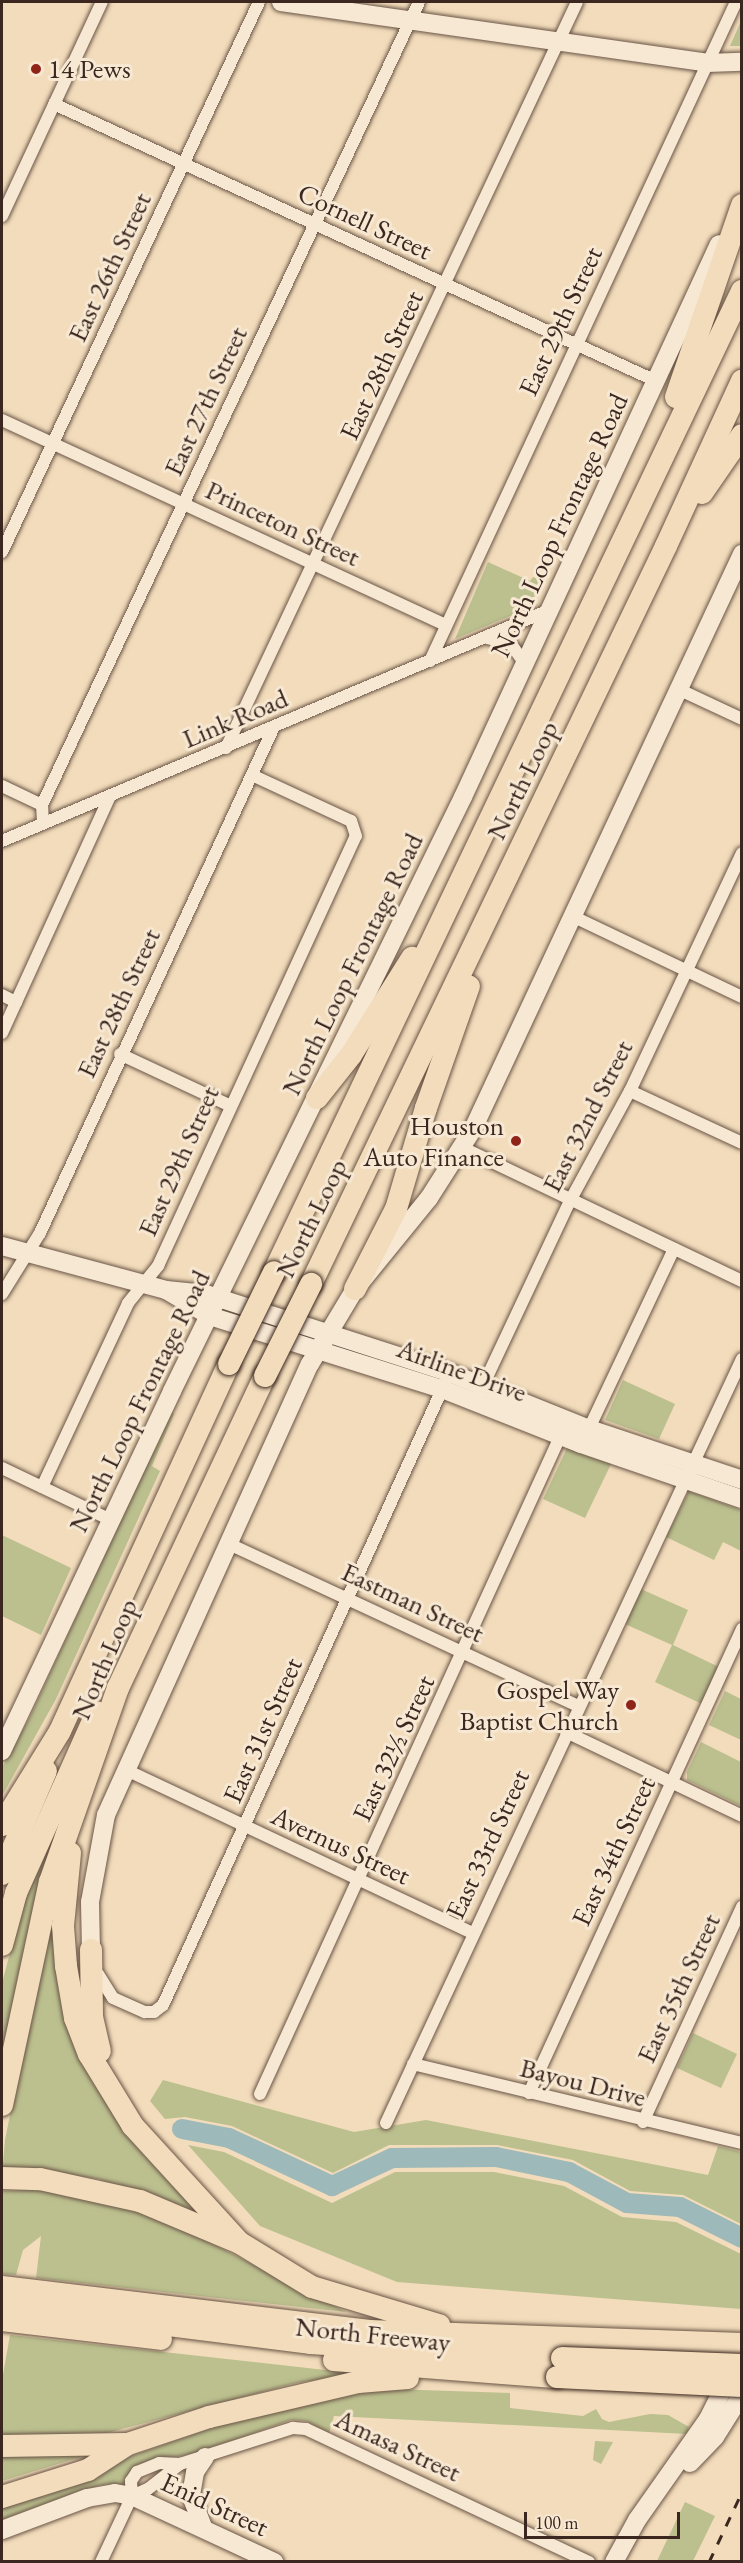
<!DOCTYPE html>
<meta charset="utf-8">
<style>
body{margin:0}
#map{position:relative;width:743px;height:2563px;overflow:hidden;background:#f2dcbb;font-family:"EB Garamond",serif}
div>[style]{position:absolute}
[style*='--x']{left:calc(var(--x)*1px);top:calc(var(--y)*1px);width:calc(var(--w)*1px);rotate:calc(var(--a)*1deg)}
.green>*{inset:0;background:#bcc08f}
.river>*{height:20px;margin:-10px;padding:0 10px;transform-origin:10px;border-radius:10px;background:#9eb9b9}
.roads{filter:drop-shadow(0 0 2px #695446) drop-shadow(0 0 2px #695446)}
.street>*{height:12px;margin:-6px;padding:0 6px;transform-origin:6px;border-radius:6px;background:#f7e8d3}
.secondary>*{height:18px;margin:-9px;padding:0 9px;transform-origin:9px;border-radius:9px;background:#f7e8d3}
.highway>*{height:22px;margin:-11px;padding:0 11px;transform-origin:11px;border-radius:11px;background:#f2dcbb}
.rail>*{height:3px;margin-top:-1.5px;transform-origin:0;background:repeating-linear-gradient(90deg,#3b271f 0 10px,transparent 0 20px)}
.bridges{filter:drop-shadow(0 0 2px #3b271f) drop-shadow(0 0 2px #3b271f)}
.highway-bridge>*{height:22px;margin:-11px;padding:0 11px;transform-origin:11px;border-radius:11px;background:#f2dcbb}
.dots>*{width:16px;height:16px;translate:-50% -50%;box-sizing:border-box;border:3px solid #f7e8d3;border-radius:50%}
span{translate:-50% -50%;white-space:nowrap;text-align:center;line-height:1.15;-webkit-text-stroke:6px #f7e8d3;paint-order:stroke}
.poi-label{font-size:27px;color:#3b271f}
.left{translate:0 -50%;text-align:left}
.right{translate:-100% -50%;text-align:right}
.street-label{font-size:27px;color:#3b271f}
.frame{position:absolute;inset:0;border:3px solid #3b271f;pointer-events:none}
.scale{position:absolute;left:524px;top:2512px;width:156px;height:27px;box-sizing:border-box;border:3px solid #3b271f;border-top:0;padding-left:8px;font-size:18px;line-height:21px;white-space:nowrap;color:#3b271f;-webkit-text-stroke:4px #f7e8d3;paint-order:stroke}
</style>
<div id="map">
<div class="green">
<i style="clip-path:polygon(741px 21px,741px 46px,730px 46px)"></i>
<i style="clip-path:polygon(488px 562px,530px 581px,533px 577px,542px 581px,529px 608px,455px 639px)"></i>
<i style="clip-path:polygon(623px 1380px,675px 1404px,659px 1439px,605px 1420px)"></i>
<i style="clip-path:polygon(171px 1411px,174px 1414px,152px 1466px,160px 1471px,56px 1699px,2px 1796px,2px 1767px,30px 1717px)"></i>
<i style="clip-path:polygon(568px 1446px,612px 1462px,585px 1518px,543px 1499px)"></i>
<i style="clip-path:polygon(689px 1491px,741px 1510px,741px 1551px,723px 1542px,714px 1560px,666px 1537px)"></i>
<i style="clip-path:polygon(2px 1535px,71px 1568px,41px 1635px,2px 1616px)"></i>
<i style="clip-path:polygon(641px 1589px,688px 1610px,673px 1645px,719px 1667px,702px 1704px,655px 1682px,672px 1645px,625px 1624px)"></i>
<i style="clip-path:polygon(725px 1691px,741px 1699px,741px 1740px,709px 1725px)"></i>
<i style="clip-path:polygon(701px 1742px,741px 1762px,741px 1806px,687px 1780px,687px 1772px)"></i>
<i style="clip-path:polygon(50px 1840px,54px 1841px,2px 2072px,2px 1983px,23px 1904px)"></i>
<i style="clip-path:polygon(56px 1884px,67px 2008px,202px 2215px,98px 2179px,72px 2175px,2px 2174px,5px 2140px)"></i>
<i style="clip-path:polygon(693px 2033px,737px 2054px,721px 2088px,677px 2068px)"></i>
<i style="clip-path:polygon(163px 2080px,354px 2132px,426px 2120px,708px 2175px,718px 2146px,741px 2152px,741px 2224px,683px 2195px,630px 2191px,573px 2160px,497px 2145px,389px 2145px,333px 2173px,232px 2126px,185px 2117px,165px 2119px,150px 2101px)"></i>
<i style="clip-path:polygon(188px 2145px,224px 2152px,332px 2203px,395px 2172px,494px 2172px,564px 2186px,622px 2217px,676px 2222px,741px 2254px,741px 2309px,397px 2282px,260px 2226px)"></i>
<i style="clip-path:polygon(49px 2189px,156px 2215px,346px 2312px,36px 2278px,41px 2236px,23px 2250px,16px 2275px,2px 2274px,2px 2191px)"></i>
<i style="clip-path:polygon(10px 2335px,343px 2372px,351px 2375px,296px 2383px,107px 2433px,14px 2436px,2px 2434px,2px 2380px)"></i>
<i style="clip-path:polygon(392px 2389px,510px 2393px,510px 2408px,583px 2416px,596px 2409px,602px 2419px,609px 2422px,650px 2414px,668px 2415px,689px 2427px,687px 2434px,334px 2416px,329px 2433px,306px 2421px,291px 2420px,200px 2452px,171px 2458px,127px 2480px,122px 2488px,113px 2484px,100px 2485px,2px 2520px,2px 2501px,275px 2406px)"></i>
<i style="clip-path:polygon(595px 2441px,613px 2442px,601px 2464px,593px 2460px)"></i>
<i style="clip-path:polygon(2px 2452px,80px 2453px,81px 2457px,2px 2481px)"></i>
<i style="clip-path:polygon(685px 2502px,715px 2516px,693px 2561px,657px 2561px)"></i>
</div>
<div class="river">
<i style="--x:182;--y:2129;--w:48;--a:10.8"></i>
<i style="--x:229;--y:2138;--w:114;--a:25"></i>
<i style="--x:332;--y:2186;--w:66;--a:-25"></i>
<i style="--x:392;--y:2158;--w:104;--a:-0.6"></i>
<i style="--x:496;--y:2157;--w:75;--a:11.6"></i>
<i style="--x:569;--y:2172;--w:66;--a:28.1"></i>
<i style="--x:627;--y:2203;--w:53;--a:4.3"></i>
<i style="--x:680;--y:2207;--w:69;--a:26.6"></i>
</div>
<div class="roads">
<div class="street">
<i style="--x:54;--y:104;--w:663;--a:24.71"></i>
<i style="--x:2;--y:216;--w:236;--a:-65"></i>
<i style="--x:2;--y:420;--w:488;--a:24.8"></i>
<i style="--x:2;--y:552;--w:607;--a:-64.95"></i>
<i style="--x:487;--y:638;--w:25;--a:14"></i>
<i style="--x:511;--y:644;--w:24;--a:55"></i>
<i style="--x:430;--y:661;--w:727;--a:-65.09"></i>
<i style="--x:678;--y:689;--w:71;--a:25.1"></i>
<i style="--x:226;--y:748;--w:824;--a:-64.8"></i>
<i style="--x:2;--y:786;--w:44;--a:25.4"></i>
<i style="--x:43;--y:823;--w:18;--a:-93"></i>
<i style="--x:42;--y:805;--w:887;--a:-64.85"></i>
<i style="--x:2;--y:841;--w:594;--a:-22.89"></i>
<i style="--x:572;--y:916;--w:188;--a:25.5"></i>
<i style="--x:2;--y:995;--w:16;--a:27"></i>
<i style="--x:2;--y:1033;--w:260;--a:-65.5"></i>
<i style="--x:120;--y:1054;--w:120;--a:25.1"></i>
<i style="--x:630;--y:1091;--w:123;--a:24.9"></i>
<i style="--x:463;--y:1148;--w:309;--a:25.5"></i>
<i style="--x:2;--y:1294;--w:72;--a:-58.1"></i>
<i style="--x:40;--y:1233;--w:555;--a:-65.19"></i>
<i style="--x:480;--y:1392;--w:213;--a:-64.8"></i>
<i style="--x:571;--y:1199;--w:123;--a:-61.4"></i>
<i style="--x:630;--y:1091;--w:263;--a:-64.8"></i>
<i style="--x:586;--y:1435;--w:206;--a:-64.7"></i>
<i style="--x:2;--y:1468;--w:121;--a:25.5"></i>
<i style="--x:42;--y:1487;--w:203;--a:-64.9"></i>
<i style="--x:128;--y:1303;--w:48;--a:-51"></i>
<i style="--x:158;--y:1266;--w:473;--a:-65.3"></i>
<i style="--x:356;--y:836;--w:16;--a:-108"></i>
<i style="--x:351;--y:821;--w:109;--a:-155.1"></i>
<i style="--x:227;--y:1543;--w:387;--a:24.9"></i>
<i style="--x:566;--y:1732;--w:195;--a:25.5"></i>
<i style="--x:124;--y:1769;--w:385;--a:25.2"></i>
<i style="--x:98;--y:1974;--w:28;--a:58"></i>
<i style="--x:113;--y:1998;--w:35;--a:24"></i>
<i style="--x:145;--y:2012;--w:9;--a:0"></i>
<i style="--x:154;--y:2012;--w:11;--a:-38"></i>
<i style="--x:163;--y:2005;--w:683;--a:-65.61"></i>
<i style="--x:413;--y:2064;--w:338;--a:13.5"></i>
<i style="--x:529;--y:2093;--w:511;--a:-65.34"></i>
<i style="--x:260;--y:2094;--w:730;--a:-65.47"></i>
<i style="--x:643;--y:2122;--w:237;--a:-65.3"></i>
<i style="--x:386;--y:2123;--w:843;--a:-65.02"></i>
<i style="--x:132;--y:2496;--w:17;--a:-24"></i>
<i style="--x:148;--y:2489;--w:41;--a:-38"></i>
<i style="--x:180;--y:2464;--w:119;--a:-17.7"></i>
<i style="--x:293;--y:2428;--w:13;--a:4"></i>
<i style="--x:306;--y:2429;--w:313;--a:25.2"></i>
<i style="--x:132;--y:2496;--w:15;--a:-94"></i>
<i style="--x:131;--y:2481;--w:11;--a:-56"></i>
<i style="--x:137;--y:2472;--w:24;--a:-22"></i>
<i style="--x:159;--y:2463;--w:21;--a:3"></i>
<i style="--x:101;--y:2562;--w:73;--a:-64.8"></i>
</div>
<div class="secondary">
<i style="--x:281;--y:2;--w:430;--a:8.1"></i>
<i style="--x:707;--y:63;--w:35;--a:-2"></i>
<i style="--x:2;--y:1246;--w:170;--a:15"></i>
<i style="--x:166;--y:1290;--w:40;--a:5.7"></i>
<i style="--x:206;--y:1294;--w:256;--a:17.9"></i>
<i style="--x:450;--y:1373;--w:150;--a:21.9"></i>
<i style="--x:589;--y:1429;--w:161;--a:18.4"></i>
<i style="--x:166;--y:1290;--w:51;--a:30.6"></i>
<i style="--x:210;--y:1316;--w:243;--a:17.5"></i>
<i style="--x:442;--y:1389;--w:149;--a:21.6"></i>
<i style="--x:581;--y:1444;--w:170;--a:18.9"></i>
<i style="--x:2;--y:1751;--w:398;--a:-64.7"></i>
<i style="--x:172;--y:1391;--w:661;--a:-63.9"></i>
<i style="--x:463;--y:797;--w:609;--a:-65.16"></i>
<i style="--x:91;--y:1950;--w:48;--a:-91.2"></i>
<i style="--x:90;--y:1902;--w:88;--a:-79.6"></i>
<i style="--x:106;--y:1815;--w:495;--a:-65.7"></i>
<i style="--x:310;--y:1364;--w:87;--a:-59"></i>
<i style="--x:355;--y:1289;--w:117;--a:-50.9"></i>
<i style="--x:429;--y:1198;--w:82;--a:-57.5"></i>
<i style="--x:473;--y:1129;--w:635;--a:-64.93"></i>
<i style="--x:690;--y:2463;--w:36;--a:-46"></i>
<i style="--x:715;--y:2437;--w:51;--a:-57.9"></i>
<i style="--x:203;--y:2527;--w:34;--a:-111"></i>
<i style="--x:191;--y:2495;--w:23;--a:-80"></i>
<i style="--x:195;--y:2472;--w:18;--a:-56"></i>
<i style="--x:2;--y:2530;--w:91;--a:-20.6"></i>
<i style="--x:87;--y:2498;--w:28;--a:-10"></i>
<i style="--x:115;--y:2493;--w:17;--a:10"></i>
<i style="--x:132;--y:2496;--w:157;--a:24.9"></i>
<i style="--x:614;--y:2562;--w:48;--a:-61.3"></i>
<i style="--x:637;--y:2520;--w:123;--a:-54.9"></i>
<i style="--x:708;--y:2419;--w:49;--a:-63.4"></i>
</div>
<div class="highway">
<i style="--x:676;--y:397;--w:203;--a:-71"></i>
<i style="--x:702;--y:493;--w:70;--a:-55.4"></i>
<i style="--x:317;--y:1098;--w:55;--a:-51.7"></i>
<i style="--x:351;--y:1055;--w:115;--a:-57.8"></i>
<i style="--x:274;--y:1272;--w:1087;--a:-64.5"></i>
<i style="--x:311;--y:1284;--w:819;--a:-64.31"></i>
<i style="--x:666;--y:546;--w:182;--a:-65.3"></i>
<i style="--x:355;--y:1289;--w:90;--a:-62.9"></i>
<i style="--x:396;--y:1209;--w:105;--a:-73.5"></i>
<i style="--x:426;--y:1108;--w:129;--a:-70.6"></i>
<i style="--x:2;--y:1825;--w:110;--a:-58.3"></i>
<i style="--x:60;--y:1731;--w:404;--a:-65.3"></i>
<i style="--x:70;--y:1853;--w:73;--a:95.5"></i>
<i style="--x:63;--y:1926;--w:40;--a:85.7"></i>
<i style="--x:66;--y:1966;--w:53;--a:80.2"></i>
<i style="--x:75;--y:2018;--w:39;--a:69"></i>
<i style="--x:89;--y:2054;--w:84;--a:58.6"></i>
<i style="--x:133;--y:2126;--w:154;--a:47.6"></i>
<i style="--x:2;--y:1874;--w:112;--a:-66.9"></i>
<i style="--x:2;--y:1945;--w:54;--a:-74.9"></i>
<i style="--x:16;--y:1893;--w:198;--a:-65.9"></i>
<i style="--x:91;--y:1950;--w:67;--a:89.1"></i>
<i style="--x:92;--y:2017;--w:35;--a:77"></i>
<i style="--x:2;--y:2105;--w:228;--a:-77.9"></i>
<i style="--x:50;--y:1882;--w:206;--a:-70.7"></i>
<i style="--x:118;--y:1688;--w:345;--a:-64.8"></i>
<i style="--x:2;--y:2178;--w:38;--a:2"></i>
<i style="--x:40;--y:2179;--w:102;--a:12.4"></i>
<i style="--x:140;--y:2201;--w:108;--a:22.8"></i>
<i style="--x:240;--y:2243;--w:84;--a:31.4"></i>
<i style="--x:312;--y:2287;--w:133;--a:16.7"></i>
<i style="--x:2;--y:2287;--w:370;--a:6.8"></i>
<i style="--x:369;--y:2331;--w:373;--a:2"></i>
<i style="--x:2;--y:2304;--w:310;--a:7.2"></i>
<i style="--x:310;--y:2343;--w:252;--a:3.4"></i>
<i style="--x:2;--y:2320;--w:160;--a:6.8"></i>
<i style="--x:334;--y:2360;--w:224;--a:4.4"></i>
<i style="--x:2;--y:2446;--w:124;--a:-0.9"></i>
<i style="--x:2;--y:2497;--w:90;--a:-17.4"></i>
<i style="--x:88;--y:2470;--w:48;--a:-33"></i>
<i style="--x:128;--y:2444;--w:85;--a:-18.4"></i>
<i style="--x:209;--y:2417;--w:153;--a:-13.2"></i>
<i style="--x:358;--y:2382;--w:50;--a:-4.6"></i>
</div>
</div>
<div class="rail">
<i style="--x:709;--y:2562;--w:77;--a:-64.8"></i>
</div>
<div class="bridges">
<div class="highway-bridge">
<i style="--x:229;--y:1364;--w:102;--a:-63.9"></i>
<i style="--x:265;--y:1376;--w:103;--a:-63.4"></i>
<i style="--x:562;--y:2358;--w:180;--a:2.2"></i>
<i style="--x:557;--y:2377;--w:185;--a:2.8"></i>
</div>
</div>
<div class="dots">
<i style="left:36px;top:69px;background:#8f2418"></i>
<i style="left:516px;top:1141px;background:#8f2418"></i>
<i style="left:631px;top:1705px;background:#8f2418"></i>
</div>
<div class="poi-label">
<span class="left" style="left:48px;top:69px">14 Pews</span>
<span class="right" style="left:504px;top:1141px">Houston<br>Auto Finance</span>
<span class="right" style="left:619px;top:1705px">Gospel Way<br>Baptist Church</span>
</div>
<div class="street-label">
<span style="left:365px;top:221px;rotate:25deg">Cornell Street</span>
<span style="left:109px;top:267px;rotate:-65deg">East 26th Street</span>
<span style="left:560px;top:321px;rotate:-65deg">East 29th Street</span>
<span style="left:381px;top:365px;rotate:-65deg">East 28th Street</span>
<span style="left:205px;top:401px;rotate:-65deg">East 27th Street</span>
<span style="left:283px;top:523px;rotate:25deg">Princeton Street</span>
<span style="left:559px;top:525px;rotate:-65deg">North Loop Frontage Road</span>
<span style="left:235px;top:718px;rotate:-23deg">Link Road</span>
<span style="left:522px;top:780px;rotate:-64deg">North Loop</span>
<span style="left:352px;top:964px;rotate:-64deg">North Loop Frontage Road</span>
<span style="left:118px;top:1003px;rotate:-65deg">East 28th Street</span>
<span style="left:587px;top:1116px;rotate:-63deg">East 32nd Street</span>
<span style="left:178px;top:1161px;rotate:-66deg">East 29th Street</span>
<span style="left:311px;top:1218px;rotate:-64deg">North Loop</span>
<span style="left:462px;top:1370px;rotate:20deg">Airline Drive</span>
<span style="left:139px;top:1401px;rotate:-64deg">North Loop Frontage Road</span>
<span style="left:413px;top:1602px;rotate:25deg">Eastman Street</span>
<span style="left:104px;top:1659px;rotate:-67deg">North Loop</span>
<span style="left:262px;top:1730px;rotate:-66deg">East 31st Street</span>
<span style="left:393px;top:1748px;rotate:-65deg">East 32½ Street</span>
<span style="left:487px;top:1844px;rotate:-65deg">East 33rd Street</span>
<span style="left:341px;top:1845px;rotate:25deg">Avernus Street</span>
<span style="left:613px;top:1851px;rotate:-65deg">East 34th Street</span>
<span style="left:678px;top:1988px;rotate:-65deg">East 35th Street</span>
<span style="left:583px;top:2082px;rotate:14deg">Bayou Drive</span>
<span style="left:373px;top:2334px;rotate:6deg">North Freeway</span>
<span style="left:398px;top:2445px;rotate:25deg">Amasa Street</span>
<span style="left:215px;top:2504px;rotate:25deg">Enid Street</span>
</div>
<div class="frame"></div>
<div class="scale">100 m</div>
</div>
